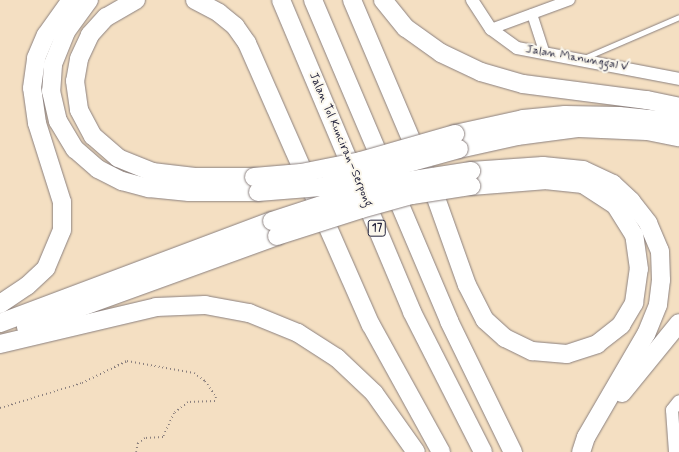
<!DOCTYPE html>
<meta charset="utf-8">
<style>
body{margin:0}
#map{position:relative;width:679px;height:452px;overflow:hidden;background:#f4dfc2;font-family:Mynerve,sans-serif}
div>[style]{position:absolute}
[style*='--x']{left:calc(var(--x)*1px);top:calc(var(--y)*1px);width:calc(var(--w)*1px);rotate:calc(var(--a)*1deg)}
.path>*{height:2px;margin-top:-1px;transform-origin:0;background:repeating-linear-gradient(90deg,#8b807e 0 1px,transparent 0 4px)}
.roads{filter:drop-shadow(0 0 1px #8b807e) drop-shadow(0 0 1px #8b807e)}
.service>*{height:5px;margin:-2.5px;padding:0 2.5px;transform-origin:2.5px;border-radius:2.5px;background:#fff}
.minor>*{height:10px;margin:-5px;padding:0 5px;transform-origin:5px;border-radius:5px;background:#fff}
.tertiary>*{height:12px;margin:-6px;padding:0 6px;transform-origin:6px;border-radius:6px;background:#fff}
.motorway>*{height:18px;margin:-9px;padding:0 9px;transform-origin:9px;border-radius:9px;background:#fff}
.bridges{filter:drop-shadow(0 0 1px #8b807e) drop-shadow(0 0 1px #8b807e)}
.motorway-bridge>*{height:18px;margin:-9px;padding:0 9px;transform-origin:9px;border-radius:9px;background:#fff}
span{translate:-50% -50%;white-space:nowrap;text-align:center;line-height:1.15;-webkit-text-stroke:4px #fbf7ec;paint-order:stroke}
.shield-label span{padding:1px 3px;background:#fbf7ec;border:1px solid;border-radius:3px;-webkit-text-stroke-width:0}
.shield-label{font-size:11px;color:#22223b;font-weight:700}
.street-label{font-size:12px;color:#22223b}
</style>
<div id="map">
<div class="path">
<i style="--x:0;--y:408;--w:86;--a:-17"></i>
<i style="--x:82;--y:383;--w:50;--a:-26.1"></i>
<i style="--x:127;--y:361;--w:68;--a:10.2"></i>
<i style="--x:194;--y:373;--w:14;--a:36"></i>
<i style="--x:205;--y:381;--w:19;--a:55"></i>
<i style="--x:216;--y:397;--w:4;--a:104"></i>
<i style="--x:215;--y:401;--w:27;--a:178"></i>
<i style="--x:188;--y:402;--w:18;--a:142"></i>
<i style="--x:174;--y:413;--w:26;--a:115"></i>
<i style="--x:163;--y:437;--w:18;--a:177"></i>
<i style="--x:145;--y:438;--w:9;--a:144"></i>
<i style="--x:138;--y:443;--w:9;--a:103"></i>
</div>
<div class="roads">
<div class="service">
<i style="--x:584;--y:58;--w:103;--a:-23.3"></i>
</div>
<div class="minor">
<i style="--x:532;--y:14;--w:42;--a:72"></i>
<i style="--x:491;--y:29;--w:84;--a:-20.2"></i>
</div>
<div class="tertiary">
<i style="--x:472;--y:0;--w:35;--a:57"></i>
<i style="--x:491;--y:29;--w:32;--a:36"></i>
<i style="--x:517;--y:48;--w:165;--a:10.8"></i>
<i style="--x:675;--y:452;--w:42;--a:-94.1"></i>
<i style="--x:672;--y:410;--w:11;--a:-52"></i>
</div>
<div class="motorway">
<i style="--x:89;--y:0;--w:39;--a:126"></i>
<i style="--x:66;--y:32;--w:35;--a:112"></i>
<i style="--x:53;--y:65;--w:26;--a:94"></i>
<i style="--x:51;--y:91;--w:31;--a:77"></i>
<i style="--x:58;--y:121;--w:33;--a:59"></i>
<i style="--x:75;--y:149;--w:30;--a:41"></i>
<i style="--x:98;--y:169;--w:27;--a:27"></i>
<i style="--x:122;--y:181;--w:28;--a:15"></i>
<i style="--x:149;--y:188;--w:40;--a:5.7"></i>
<i style="--x:189;--y:192;--w:69;--a:0"></i>
<i style="--x:136;--y:0;--w:34;--a:150"></i>
<i style="--x:106;--y:17;--w:24;--a:132"></i>
<i style="--x:90;--y:35;--w:26;--a:115"></i>
<i style="--x:79;--y:59;--w:22;--a:100"></i>
<i style="--x:75;--y:81;--w:29;--a:82"></i>
<i style="--x:79;--y:110;--w:30;--a:62"></i>
<i style="--x:93;--y:136;--w:33;--a:41"></i>
<i style="--x:118;--y:158;--w:37;--a:22"></i>
<i style="--x:152;--y:172;--w:43;--a:6.6"></i>
<i style="--x:195;--y:177;--w:59;--a:0"></i>
<i style="--x:195;--y:0;--w:27;--a:28"></i>
<i style="--x:219;--y:13;--w:21;--a:39"></i>
<i style="--x:235;--y:26;--w:21;--a:55"></i>
<i style="--x:247;--y:43;--w:308;--a:66.3"></i>
<i style="--x:371;--y:325;--w:145;--a:61.1"></i>
<i style="--x:281;--y:0;--w:338;--a:67.2"></i>
<i style="--x:412;--y:312;--w:157;--a:63.1"></i>
<i style="--x:313;--y:0;--w:349;--a:67"></i>
<i style="--x:449;--y:321;--w:146;--a:64"></i>
<i style="--x:352;--y:0;--w:215;--a:67"></i>
<i style="--x:436;--y:198;--w:92;--a:70.4"></i>
<i style="--x:467;--y:285;--w:39;--a:63"></i>
<i style="--x:485;--y:320;--w:27;--a:42"></i>
<i style="--x:505;--y:338;--w:30;--a:26"></i>
<i style="--x:532;--y:351;--w:35;--a:5"></i>
<i style="--x:567;--y:354;--w:32;--a:-18"></i>
<i style="--x:597;--y:344;--w:31;--a:-38"></i>
<i style="--x:621;--y:325;--w:26;--a:-59"></i>
<i style="--x:634;--y:303;--w:34;--a:-82"></i>
<i style="--x:639;--y:269;--w:34;--a:-98"></i>
<i style="--x:634;--y:235;--w:36;--a:-122"></i>
<i style="--x:615;--y:205;--w:38;--a:-147"></i>
<i style="--x:583;--y:184;--w:36;--a:-174"></i>
<i style="--x:547;--y:180;--w:76;--a:175.5"></i>
<i style="--x:383;--y:0;--w:36;--a:51"></i>
<i style="--x:406;--y:28;--w:43;--a:35.5"></i>
<i style="--x:441;--y:53;--w:44;--a:25.4"></i>
<i style="--x:481;--y:72;--w:44;--a:15.9"></i>
<i style="--x:523;--y:84;--w:125;--a:7.4"></i>
<i style="--x:647;--y:100;--w:33;--a:12"></i>
<i style="--x:455;--y:134;--w:70;--a:-12.4"></i>
<i style="--x:523;--y:119;--w:42;--a:-5.4"></i>
<i style="--x:565;--y:115;--w:54;--a:1.1"></i>
<i style="--x:619;--y:116;--w:60;--a:5.7"></i>
<i style="--x:459;--y:149;--w:59;--a:-12.6"></i>
<i style="--x:517;--y:136;--w:63;--a:-7.4"></i>
<i style="--x:579;--y:128;--w:68;--a:2.5"></i>
<i style="--x:647;--y:131;--w:33;--a:11"></i>
<i style="--x:471;--y:171;--w:72;--a:-4"></i>
<i style="--x:543;--y:166;--w:40;--a:5.7"></i>
<i style="--x:583;--y:170;--w:33;--a:25"></i>
<i style="--x:613;--y:184;--w:25;--a:43"></i>
<i style="--x:631;--y:201;--w:28;--a:52"></i>
<i style="--x:648;--y:223;--w:30;--a:67"></i>
<i style="--x:660;--y:251;--w:29;--a:88"></i>
<i style="--x:661;--y:280;--w:25;--a:97"></i>
<i style="--x:658;--y:305;--w:31;--a:112"></i>
<i style="--x:646;--y:334;--w:119;--a:120.2"></i>
<i style="--x:586;--y:437;--w:16;--a:108"></i>
<i style="--x:0;--y:304;--w:32;--a:-34"></i>
<i style="--x:27;--y:286;--w:26;--a:-43"></i>
<i style="--x:46;--y:268;--w:41;--a:-67.2"></i>
<i style="--x:62;--y:230;--w:28;--a:-90"></i>
<i style="--x:62;--y:202;--w:83;--a:-107.6"></i>
<i style="--x:37;--y:123;--w:35;--a:-98"></i>
<i style="--x:32;--y:88;--w:30;--a:-82"></i>
<i style="--x:36;--y:58;--w:25;--a:-67"></i>
<i style="--x:46;--y:35;--w:43;--a:-54.5"></i>
<i style="--x:0;--y:323;--w:290;--a:-20.6"></i>
<i style="--x:26;--y:327;--w:267;--a:-19.9"></i>
<i style="--x:0;--y:344;--w:160;--a:-13.3"></i>
<i style="--x:156;--y:307;--w:49;--a:-2.3"></i>
<i style="--x:205;--y:305;--w:45;--a:10.3"></i>
<i style="--x:249;--y:313;--w:53;--a:22.2"></i>
<i style="--x:298;--y:333;--w:46;--a:32.7"></i>
<i style="--x:337;--y:358;--w:51;--a:43.4"></i>
<i style="--x:374;--y:393;--w:72;--a:54.6"></i>
<i style="--x:622;--y:393;--w:90;--a:-50.8"></i>
</div>
</div>
<div class="bridges">
<div class="motorway-bridge">
<i style="--x:254;--y:177;--w:47;--a:-4.9"></i>
<i style="--x:301;--y:173;--w:61;--a:-11.3"></i>
<i style="--x:361;--y:161;--w:98;--a:-16"></i>
<i style="--x:258;--y:192;--w:63;--a:-4.5"></i>
<i style="--x:321;--y:187;--w:143;--a:-15.4"></i>
<i style="--x:272;--y:221;--w:87;--a:-18"></i>
<i style="--x:355;--y:194;--w:54;--a:-14"></i>
<i style="--x:407;--y:181;--w:65;--a:-8.9"></i>
<i style="--x:277;--y:236;--w:88;--a:-17.8"></i>
<i style="--x:361;--y:209;--w:53;--a:-15.4"></i>
<i style="--x:412;--y:195;--w:60;--a:-8.7"></i>
</div>
</div>
<div class="shield-label">
<span style="left:377px;top:228px">17</span>
</div>
<div class="street-label">
<span style="left:577px;top:59px;rotate:10deg">Jalan Manunggal V</span>
<span style="left:340px;top:140px;rotate:67deg">Jalan Tol Kunciran–Serpong</span>
</div>
</div>
